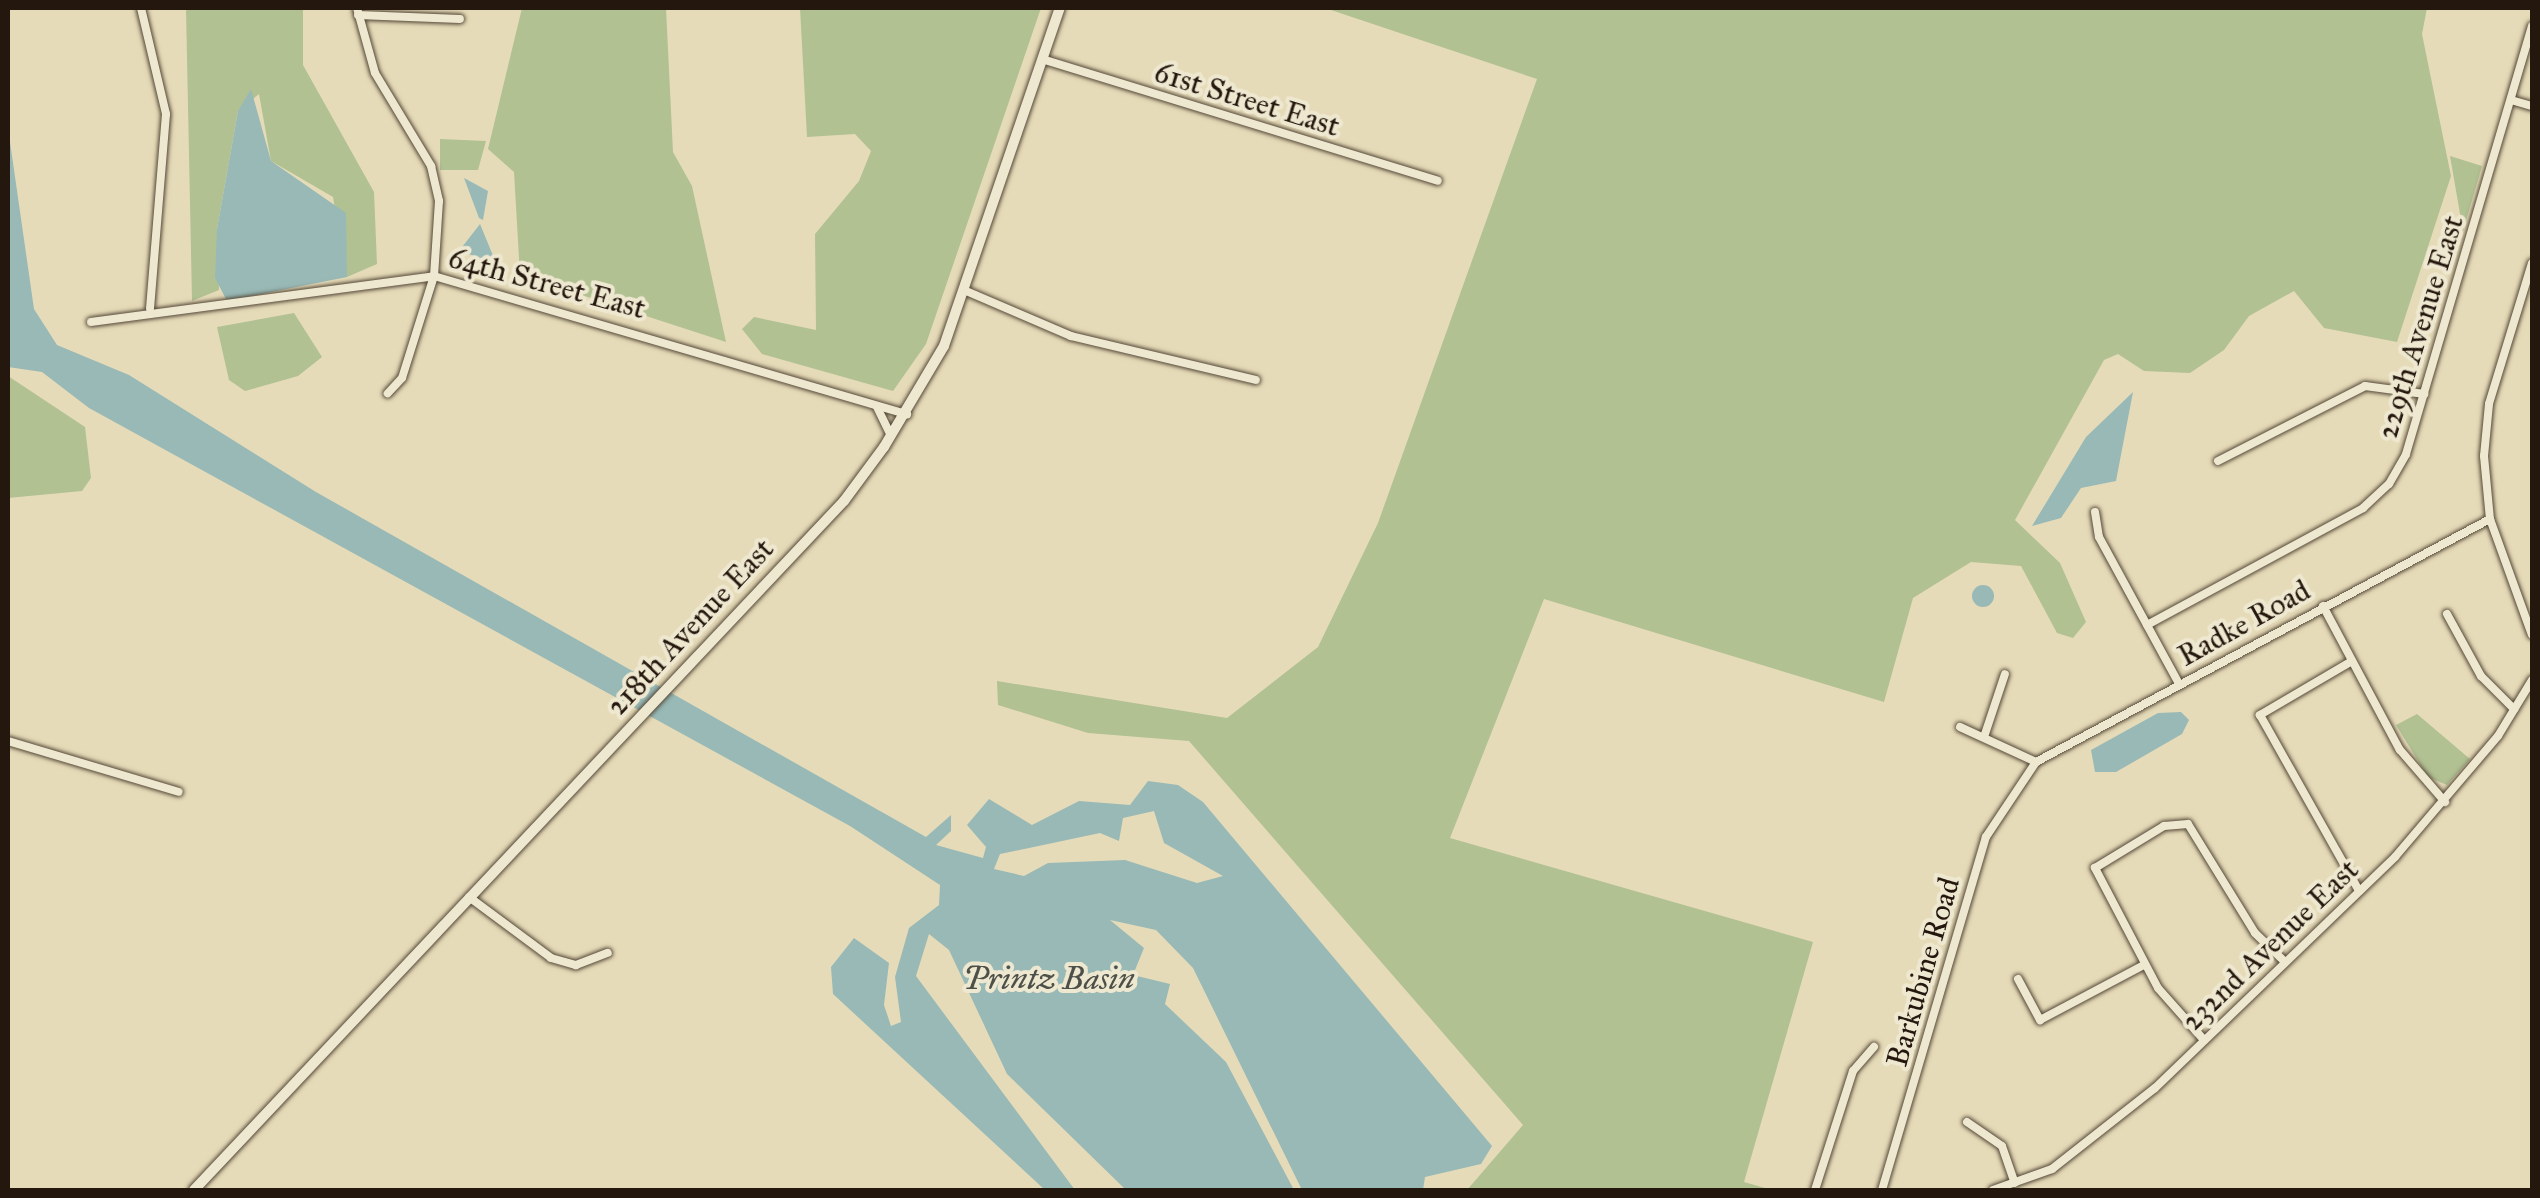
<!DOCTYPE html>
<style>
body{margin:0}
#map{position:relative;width:2540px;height:1198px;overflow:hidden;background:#e6dbb8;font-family:"IM FELL Great Primer",serif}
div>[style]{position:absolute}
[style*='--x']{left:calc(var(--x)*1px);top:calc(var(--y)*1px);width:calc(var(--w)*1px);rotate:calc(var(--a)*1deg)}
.green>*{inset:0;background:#b1c192}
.water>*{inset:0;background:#98b9b6}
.round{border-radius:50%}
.roads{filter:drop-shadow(0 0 2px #544838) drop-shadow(0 0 2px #544838)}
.minor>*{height:8px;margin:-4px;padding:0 4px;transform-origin:4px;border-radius:4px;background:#efe8d1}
.tertiary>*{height:10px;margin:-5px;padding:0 5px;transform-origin:5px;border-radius:5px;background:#efe8d1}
span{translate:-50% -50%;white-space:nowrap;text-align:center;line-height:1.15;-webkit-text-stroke:8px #efe8d1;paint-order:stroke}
.street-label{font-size:30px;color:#24170d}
.water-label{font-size:32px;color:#4d5048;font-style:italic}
.frame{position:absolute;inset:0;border:10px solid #24170d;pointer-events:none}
</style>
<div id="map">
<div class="green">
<i style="clip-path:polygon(186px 8px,303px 8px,303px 65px,374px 192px,377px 264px,347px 277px,333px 197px,271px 161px,259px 94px,238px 111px,217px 229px,219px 290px,192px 301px)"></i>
<i style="clip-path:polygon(522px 8px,666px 8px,673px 152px,692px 186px,726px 342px,520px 275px,514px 172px,488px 149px)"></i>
<i style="clip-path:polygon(800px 8px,1041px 8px,926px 344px,893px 391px,762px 354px,742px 329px,754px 317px,816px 330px,815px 234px,859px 181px,871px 151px,855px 134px,807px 137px)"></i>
<i style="clip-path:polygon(1325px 8px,2427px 8px,2422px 34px,2451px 176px,2397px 342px,2324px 328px,2294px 291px,2249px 316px,2224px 350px,2190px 373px,2144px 371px,2118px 354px,2104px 360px,2015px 520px,2060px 563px,2086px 622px,2073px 638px,2057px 633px,2021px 566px,1971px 562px,1913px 598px,1884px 702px,1544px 599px,1450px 838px,1813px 942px,1744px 1182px,1772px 1190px,1467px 1190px,1523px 1125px,1189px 741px,1088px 733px,998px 705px,997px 681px,1227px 718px,1318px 647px,1378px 523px,1537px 79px)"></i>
<i style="clip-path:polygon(440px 139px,486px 141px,478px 170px,440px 170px)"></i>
<i style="clip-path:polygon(2450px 156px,2482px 166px,2463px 231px)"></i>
<i style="clip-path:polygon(294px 313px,322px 357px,298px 376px,245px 391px,229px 380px,217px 327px)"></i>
<i style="clip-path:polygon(8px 376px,85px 427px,91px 478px,82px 491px,8px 498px)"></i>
<i style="clip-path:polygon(2417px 714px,2470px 759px,2447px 785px,2428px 777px,2396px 725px)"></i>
</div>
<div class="water">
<i style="clip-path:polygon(251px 89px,271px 161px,346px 213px,347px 277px,227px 301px,215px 278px,217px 229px,238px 111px)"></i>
<i style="clip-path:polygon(evenodd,8px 128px,34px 309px,57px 345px,129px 375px,316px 492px,926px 837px,951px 815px,951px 831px,936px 845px,983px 858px,986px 847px,967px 825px,989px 799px,1032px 825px,1079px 801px,1130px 805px,1148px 781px,1178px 785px,1203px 802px,1492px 1146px,1481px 1164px,1425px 1177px,1423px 1190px,1302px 1190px,1193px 968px,1156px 930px,1110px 920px,1144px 948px,1133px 975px,1170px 984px,1165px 1004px,1226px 1062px,1294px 1190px,1126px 1190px,1007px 1074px,949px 950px,929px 934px,916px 976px,1075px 1190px,1045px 1190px,833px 994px,831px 967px,854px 938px,889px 963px,884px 1005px,891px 1026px,901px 1022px,895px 977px,909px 928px,939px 905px,940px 885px,850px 826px,89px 408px,42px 372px,8px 367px,8px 128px,1154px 811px,1164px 843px,1223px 876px,1197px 883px,1125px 860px,1048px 863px,1024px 876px,994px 869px,1000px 854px,1100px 833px,1119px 841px,1123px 818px,1154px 811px)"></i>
<i style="clip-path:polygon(464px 178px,488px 191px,483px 220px,479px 218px)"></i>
<i style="clip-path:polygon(480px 224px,494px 258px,503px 265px,459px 251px)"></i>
<i style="clip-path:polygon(2133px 392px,2116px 481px,2081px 488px,2061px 518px,2032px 526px,2086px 437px)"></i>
<i class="round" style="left:1972px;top:585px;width:22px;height:22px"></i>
<i style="clip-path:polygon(2181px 712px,2189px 720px,2182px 734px,2116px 772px,2095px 772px,2091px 750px,2158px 713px)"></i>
</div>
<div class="roads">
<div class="minor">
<i style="--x:141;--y:8;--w:109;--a:76.7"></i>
<i style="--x:166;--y:114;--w:195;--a:94.7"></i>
<i style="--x:357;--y:8;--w:67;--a:74.5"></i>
<i style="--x:375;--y:73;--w:109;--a:58.9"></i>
<i style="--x:431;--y:166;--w:36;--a:77"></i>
<i style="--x:439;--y:201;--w:75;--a:93.8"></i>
<i style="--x:434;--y:276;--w:107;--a:107.4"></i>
<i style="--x:402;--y:378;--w:21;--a:133"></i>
<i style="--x:358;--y:15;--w:102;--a:2.2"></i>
<i style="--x:1042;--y:59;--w:414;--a:17.1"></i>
<i style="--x:2511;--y:100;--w:22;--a:16"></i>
<i style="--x:2532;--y:263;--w:147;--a:107"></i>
<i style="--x:2489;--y:404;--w:52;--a:95.5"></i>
<i style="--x:2484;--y:456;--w:63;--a:84.6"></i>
<i style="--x:2490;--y:519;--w:123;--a:70.1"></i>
<i style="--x:966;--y:291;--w:114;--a:23.2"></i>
<i style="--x:1071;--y:336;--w:190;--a:13.4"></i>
<i style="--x:91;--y:322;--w:346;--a:-7.6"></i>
<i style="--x:434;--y:276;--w:493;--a:16.3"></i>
<i style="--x:877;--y:407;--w:30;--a:64"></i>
<i style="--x:2218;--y:461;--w:165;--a:-27"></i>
<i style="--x:2365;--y:386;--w:60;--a:7.7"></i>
<i style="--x:2095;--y:512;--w:25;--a:81"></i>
<i style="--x:2099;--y:537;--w:167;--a:61.4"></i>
<i style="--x:2323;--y:606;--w:163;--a:61.9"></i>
<i style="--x:2400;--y:750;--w:69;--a:49.1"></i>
<i style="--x:2447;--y:614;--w:71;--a:61.3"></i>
<i style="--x:2481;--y:676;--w:47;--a:45"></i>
<i style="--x:2147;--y:625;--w:246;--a:-28.4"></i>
<i style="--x:2363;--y:508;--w:35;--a:-43"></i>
<i style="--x:2389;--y:484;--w:34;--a:-60"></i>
<i style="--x:2406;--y:454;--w:446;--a:-73.6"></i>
<i style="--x:2352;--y:661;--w:107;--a:149.6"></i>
<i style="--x:2260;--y:715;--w:202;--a:60.6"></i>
<i style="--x:1960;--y:727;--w:84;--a:24.7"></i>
<i style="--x:1985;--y:734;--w:63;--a:-71.6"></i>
<i style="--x:8;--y:741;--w:178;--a:16.6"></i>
<i style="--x:469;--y:897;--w:102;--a:36.6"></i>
<i style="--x:551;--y:958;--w:26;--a:16"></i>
<i style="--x:576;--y:965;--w:34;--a:-21"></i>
<i style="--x:2018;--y:979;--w:47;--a:61.8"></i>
<i style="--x:2040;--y:1020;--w:118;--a:-27.9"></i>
<i style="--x:2204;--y:1040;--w:69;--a:-131.5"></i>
<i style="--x:2158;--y:988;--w:136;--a:-117.7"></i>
<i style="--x:2095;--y:868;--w:81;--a:-31.3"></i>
<i style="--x:2164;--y:826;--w:24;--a:-5"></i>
<i style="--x:2188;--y:824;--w:128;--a:58.4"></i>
<i style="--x:2255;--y:933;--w:42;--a:44"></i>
<i style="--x:1967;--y:1122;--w:42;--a:34.4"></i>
<i style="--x:2002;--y:1146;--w:39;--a:71"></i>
<i style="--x:1815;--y:1190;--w:125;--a:-72.3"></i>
<i style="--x:1853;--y:1071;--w:32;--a:-49"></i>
<i style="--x:1882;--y:1190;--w:368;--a:-73.6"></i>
<i style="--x:1986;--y:837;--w:90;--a:-56.3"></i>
<i style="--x:2036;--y:762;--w:515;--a:-28.16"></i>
<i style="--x:1993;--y:1190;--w:63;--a:-19.6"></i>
<i style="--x:2052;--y:1169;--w:131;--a:-38.2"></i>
<i style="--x:2155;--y:1088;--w:333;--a:-43.9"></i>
<i style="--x:2395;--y:857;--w:159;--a:-49.6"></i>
<i style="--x:2498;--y:736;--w:66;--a:-58.7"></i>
</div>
<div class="tertiary">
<i style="--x:194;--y:1190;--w:947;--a:-46.67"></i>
<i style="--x:844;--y:501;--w:67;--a:-53.5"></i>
<i style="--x:884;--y:447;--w:117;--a:-59.3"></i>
<i style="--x:944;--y:346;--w:357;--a:-71.1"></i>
</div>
</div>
<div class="street-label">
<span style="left:1247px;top:99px;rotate:17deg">61st Street East</span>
<span style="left:547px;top:283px;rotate:15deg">64th Street East</span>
<span style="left:2420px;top:327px;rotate:-73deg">229th Avenue East</span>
<span style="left:2244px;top:623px;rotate:-29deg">Radke Road</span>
<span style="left:690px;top:627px;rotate:-47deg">218th Avenue East</span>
<span style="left:2270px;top:945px;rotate:-44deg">232nd Avenue East</span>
<span style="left:1923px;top:972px;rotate:-74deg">Barkubine Road</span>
</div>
<div class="water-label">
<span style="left:1049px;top:979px">Printz Basin</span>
</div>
<div class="frame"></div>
</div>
